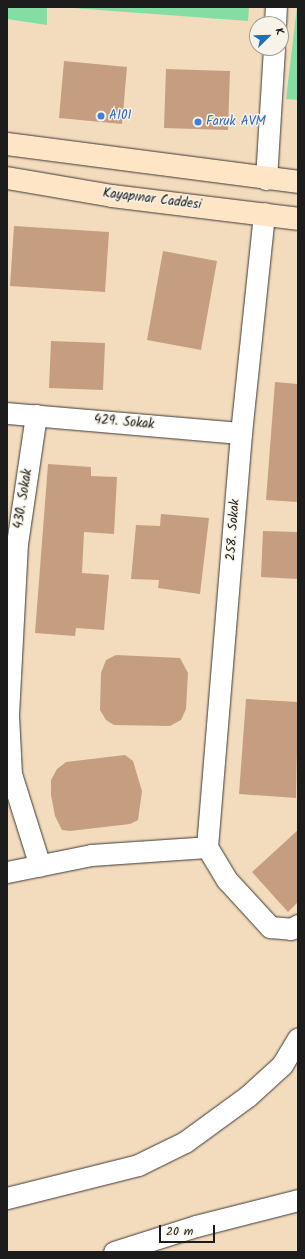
<!DOCTYPE html>
<meta charset="utf-8">
<style>
body{margin:0}
#map{position:relative;width:305px;height:1259px;overflow:hidden;background:#f3dbbd;font-family:Kalam,sans-serif}
div>[style]{position:absolute}
[style*='--x']{left:calc(var(--x)*1px);top:calc(var(--y)*1px);width:calc(var(--w)*1px);rotate:calc(var(--a)*1deg)}
.green>*{inset:0;background:#84dda3}
.building>*{inset:0;background:#c59e81}
.roads{filter:drop-shadow(0 0 1px #3c3934) drop-shadow(0 0 1px #3c3934)}
.street>*{height:21px;margin:-10.5px;padding:0 10.5px;transform-origin:10.5px;border-radius:10.5px;background:#fff}
.secondary>*{height:22px;margin:-11px;padding:0 11px;transform-origin:11px;border-radius:11px;background:#fee5c5}
.dots>*{width:11px;height:11px;translate:-50% -50%;box-sizing:border-box;border:2px solid #f7f3e8;border-radius:50%}
span{translate:-50% -50%;white-space:nowrap;text-align:center;line-height:1.15;-webkit-text-stroke:3px #f7f3e8;paint-order:stroke}
.shop-label{font-size:13px;color:#366cbe}
.left{translate:0 -50%;text-align:left}
.street-label{font-size:13px;color:#1c1c1c}
.frame{position:absolute;inset:0;border:8px solid #1c1c1c;pointer-events:none}
.north{position:absolute;left:249px;top:16px;width:40px;height:40px;box-sizing:border-box;background:#f7f3e8;border:1px solid #9f9d96;border-radius:50%;rotate:67deg;font-size:11px;font-weight:700;line-height:16px;text-align:center;color:#1c1c1c}
.north::after{content:'';display:block;margin:auto;width:14px;height:18px;background:#1f6fb2;clip-path:polygon(50% 0,100% 100%,50% 72%,0 100%)}
.scale{position:absolute;left:159px;top:1225px;width:56px;height:18px;box-sizing:border-box;border:2px solid #1c1c1c;border-top:0;padding-left:5px;font-size:12px;line-height:14px;white-space:nowrap;color:#1c1c1c;-webkit-text-stroke:3px #f7f3e8;paint-order:stroke}
</style>
<div id="map">
<div class="green">
<i style="clip-path:polygon(7px 7px,47px 7px,47px 25px,7px 19px)"></i>
<i style="clip-path:polygon(59px 7px,249px 7px,248px 21px)"></i>
<i style="clip-path:polygon(297px 7px,298px 100px,286px 99px)"></i>
</div>
<div class="building">
<i style="clip-path:polygon(64px 61px,127px 67px,122px 124px,59px 118px)"></i>
<i style="clip-path:polygon(166px 69px,230px 71px,228px 130px,164px 128px)"></i>
<i style="clip-path:polygon(14px 226px,109px 232px,105px 292px,10px 286px)"></i>
<i style="clip-path:polygon(163px 251px,217px 261px,201px 350px,147px 340px)"></i>
<i style="clip-path:polygon(51px 341px,105px 343px,103px 390px,49px 388px)"></i>
<i style="clip-path:polygon(275px 382px,298px 384px,298px 502px,266px 500px)"></i>
<i style="clip-path:polygon(48px 464px,91px 467px,91px 476px,117px 477px,114px 534px,84px 532px,82px 573px,109px 575px,104px 630px,76px 628px,75px 636px,35px 633px)"></i>
<i style="clip-path:polygon(161px 514px,209px 518px,200px 594px,158px 588px,159px 580px,131px 579px,136px 525px,160px 526px)"></i>
<i style="clip-path:polygon(263px 531px,298px 532px,298px 579px,261px 577px)"></i>
<i style="clip-path:polygon(116px 655px,180px 658px,188px 673px,186px 709px,181px 720px,170px 726px,114px 725px,106px 720px,100px 710px,101px 673px,106px 660px)"></i>
<i style="clip-path:polygon(246px 699px,298px 702px,296px 798px,239px 794px)"></i>
<i style="clip-path:polygon(125px 755px,133px 761px,142px 791px,138px 820px,130px 824px,70px 831px,62px 830px,55px 816px,51px 795px,51px 780px,57px 769px,66px 762px)"></i>
<i style="clip-path:polygon(298px 830px,298px 902px,288px 912px,252px 872px)"></i>
</div>
<div class="roads">
<div class="street">
<i style="--x:275;--y:24;--w:17;--a:-87"></i>
<i style="--x:266;--y:179;--w:131;--a:-86.5"></i>
<i style="--x:7;--y:413;--w:235;--a:4.9"></i>
<i style="--x:36;--y:415;--w:129;--a:98.4"></i>
<i style="--x:17;--y:543;--w:172;--a:93"></i>
<i style="--x:8;--y:715;--w:59;--a:87.1"></i>
<i style="--x:11;--y:774;--w:96;--a:72.5"></i>
<i style="--x:207;--y:847;--w:415;--a:-85.3"></i>
<i style="--x:241;--y:433;--w:221;--a:-84"></i>
<i style="--x:7;--y:872;--w:86;--a:-11.4"></i>
<i style="--x:91;--y:855;--w:116;--a:-3.9"></i>
<i style="--x:207;--y:847;--w:39;--a:59"></i>
<i style="--x:227;--y:880;--w:64;--a:47.5"></i>
<i style="--x:270;--y:927;--w:21;--a:5"></i>
<i style="--x:291;--y:929;--w:8;--a:-30"></i>
<i style="--x:7;--y:1198;--w:135;--a:-14.1"></i>
<i style="--x:138;--y:1165;--w:52;--a:-26.1"></i>
<i style="--x:185;--y:1142;--w:78;--a:-36.1"></i>
<i style="--x:248;--y:1096;--w:46;--a:-42.4"></i>
<i style="--x:282;--y:1065;--w:31;--a:-59"></i>
<i style="--x:114;--y:1252;--w:86;--a:-17.6"></i>
<i style="--x:196;--y:1226;--w:105;--a:-14.3"></i>
</div>
<div class="secondary">
<i style="--x:7;--y:144;--w:293;--a:7.4"></i>
<i style="--x:7;--y:178;--w:107;--a:9.7"></i>
<i style="--x:112;--y:196;--w:187;--a:7"></i>
</div>
</div>
<div class="dots">
<i style="left:101px;top:116px;background:#3f7fe0"></i>
<i style="left:198px;top:122px;background:#3f7fe0"></i>
</div>
<div class="shop-label">
<span class="left" style="left:109px;top:116px">A101</span>
<span class="left" style="left:206px;top:122px">Faruk AVM</span>
</div>
<div class="street-label">
<span style="left:152px;top:200px;rotate:7deg">Kayapınar Caddesi</span>
<span style="left:124px;top:423px;rotate:5deg">429. Sokak</span>
<span style="left:24px;top:499px;rotate:-81deg">430. Sokak</span>
<span style="left:234px;top:530px;rotate:-86deg">258. Sokak</span>
</div>
<div class="frame"></div>
<div class="north">K</div>
<div class="scale">20 m</div>
</div>
